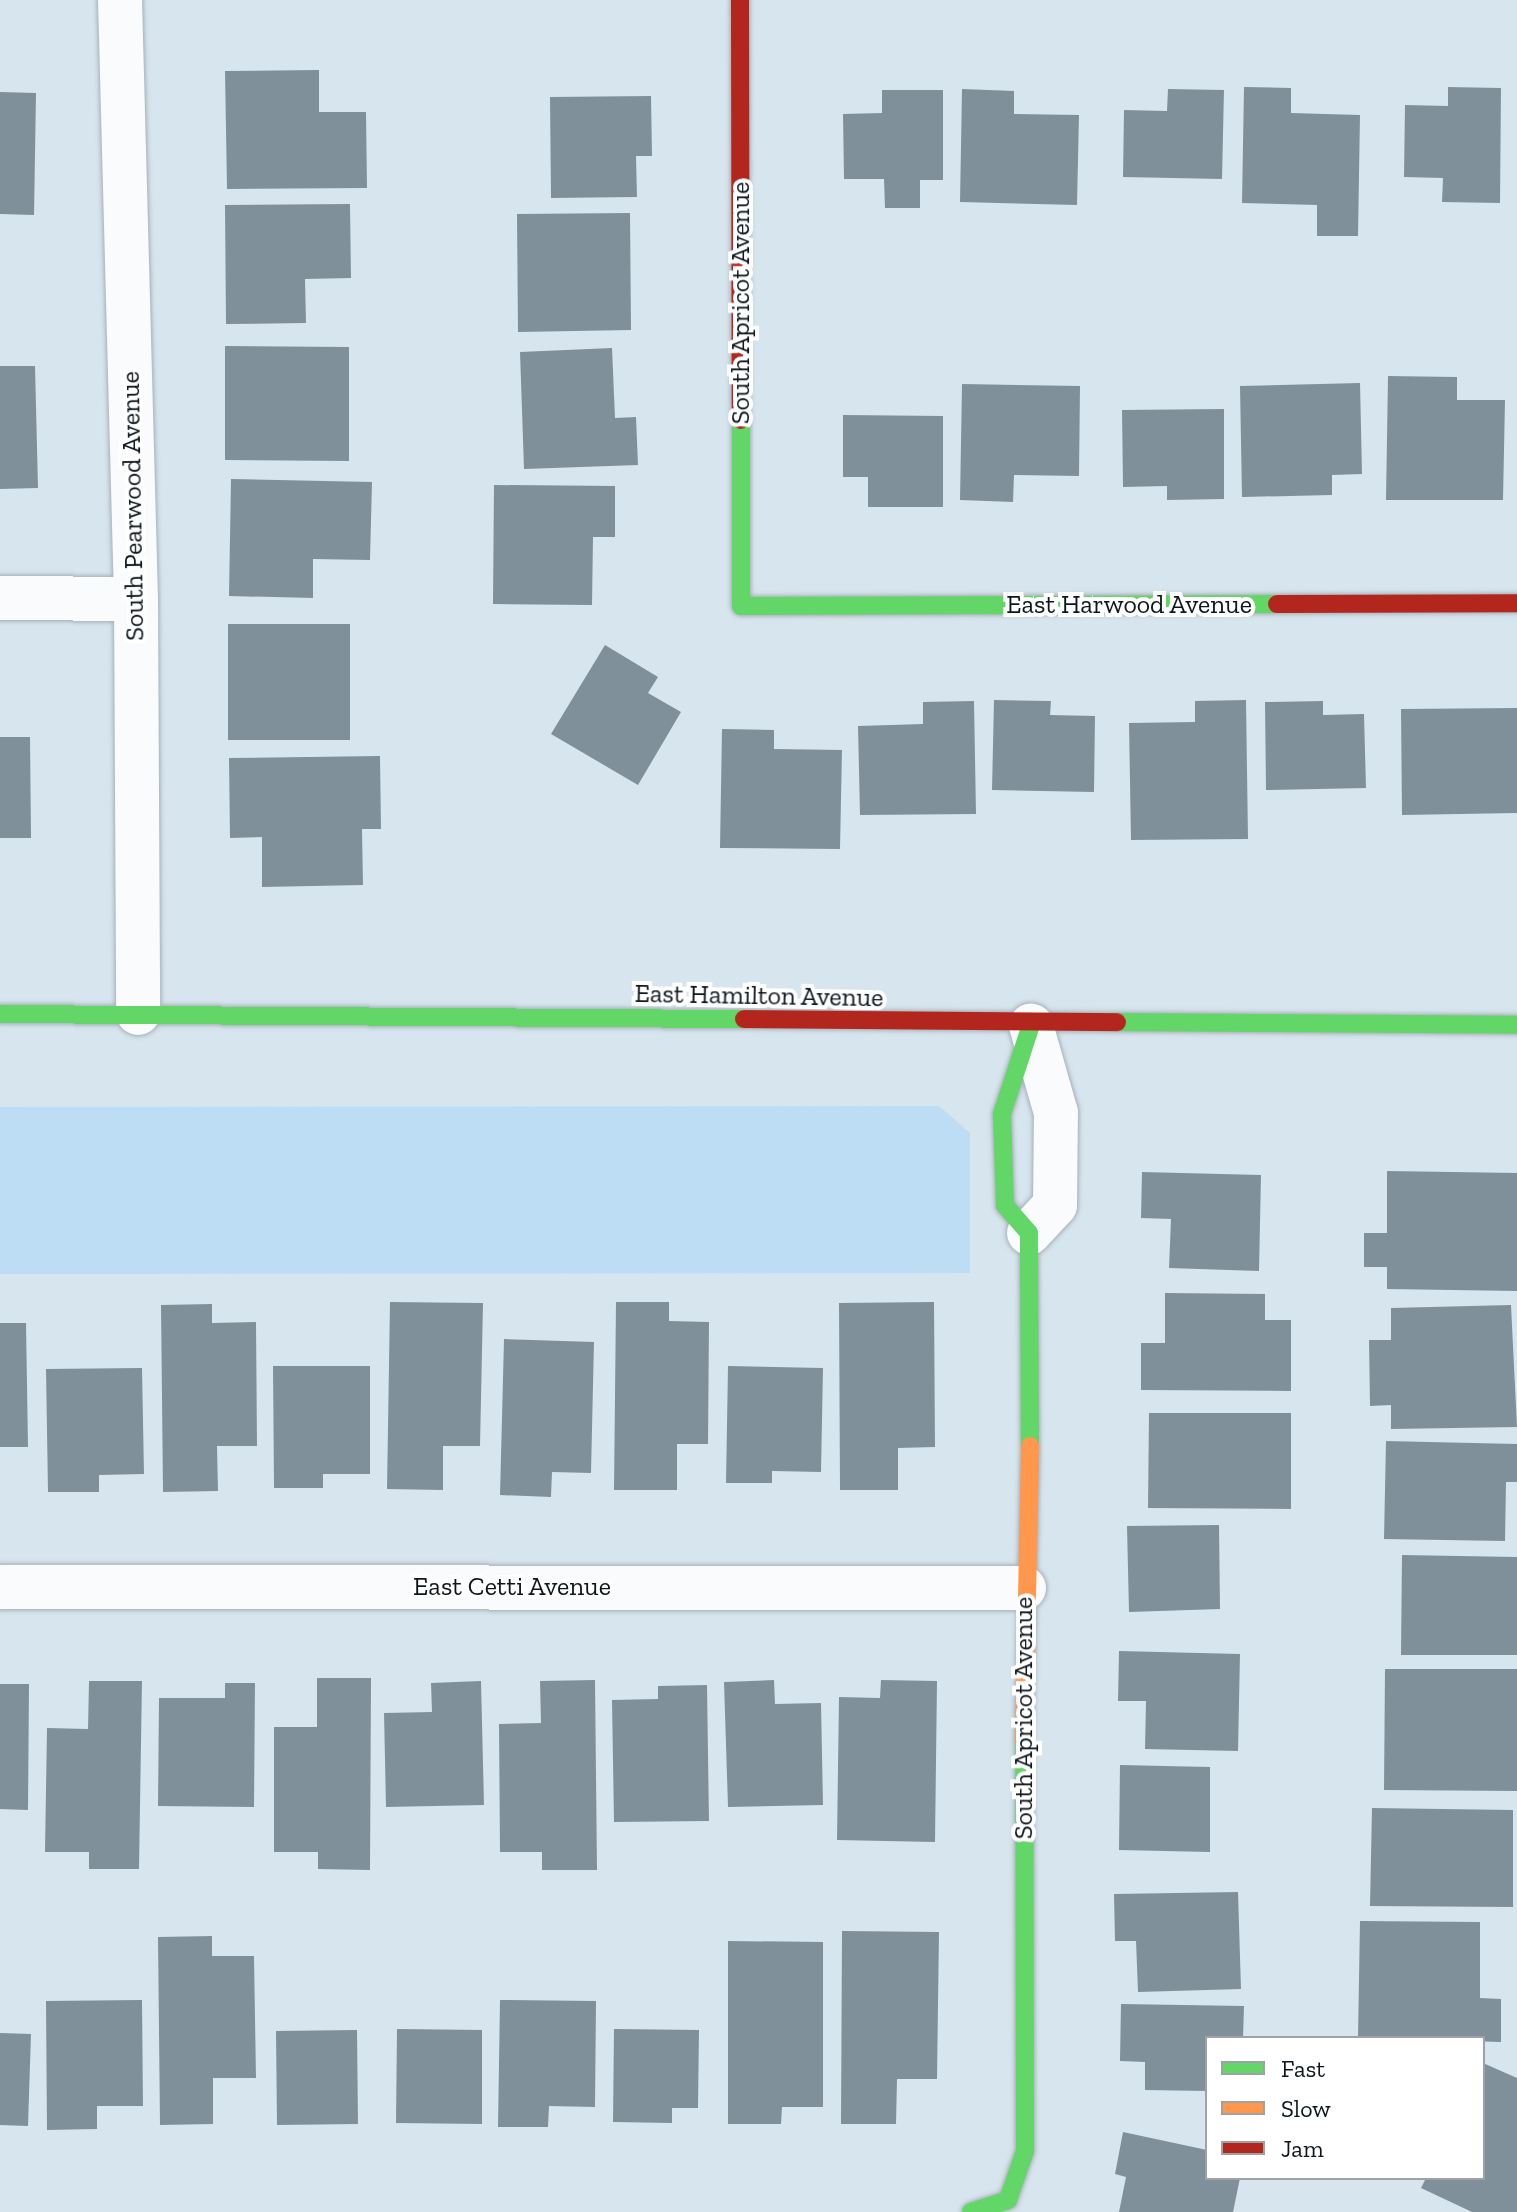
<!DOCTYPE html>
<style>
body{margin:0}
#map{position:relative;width:1517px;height:2212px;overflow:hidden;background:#d7e5ee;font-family:"Zilla Slab",serif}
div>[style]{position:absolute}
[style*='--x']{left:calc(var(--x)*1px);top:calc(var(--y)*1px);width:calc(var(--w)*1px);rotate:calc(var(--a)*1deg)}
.green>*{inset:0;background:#bdddf4}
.building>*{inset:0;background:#80909a}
.roads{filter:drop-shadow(0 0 2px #a7b1b8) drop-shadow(0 0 2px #a7b1b8)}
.street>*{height:44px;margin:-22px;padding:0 22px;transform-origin:22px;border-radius:22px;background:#f9fbfc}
.fast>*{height:18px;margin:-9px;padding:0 9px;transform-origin:9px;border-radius:9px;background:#63d668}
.slow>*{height:18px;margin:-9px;padding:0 9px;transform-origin:9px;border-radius:9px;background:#ff974d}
.jam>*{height:18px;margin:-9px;padding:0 9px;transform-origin:9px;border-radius:9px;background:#b3261e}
span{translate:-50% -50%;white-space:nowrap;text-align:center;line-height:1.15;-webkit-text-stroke:8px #fff;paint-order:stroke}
.street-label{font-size:26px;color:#0d161c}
.legend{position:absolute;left:1205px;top:2036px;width:280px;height:144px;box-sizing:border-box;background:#fff;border:2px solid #9ea2a4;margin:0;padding:10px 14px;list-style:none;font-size:24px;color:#0d161c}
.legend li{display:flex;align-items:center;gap:16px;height:40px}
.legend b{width:40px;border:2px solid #9ea2a4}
</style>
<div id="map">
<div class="green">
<i style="clip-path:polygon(939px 1106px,970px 1133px,970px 1273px,0 1274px,0 1107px)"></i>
</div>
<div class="building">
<i style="clip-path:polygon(319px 70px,319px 112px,366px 112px,367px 188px,227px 189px,225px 71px)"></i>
<i style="clip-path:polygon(1244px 87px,1291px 88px,1291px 113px,1360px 115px,1358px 236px,1317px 236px,1317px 205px,1242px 203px)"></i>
<i style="clip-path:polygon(1448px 87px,1501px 88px,1500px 203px,1442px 202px,1443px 178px,1404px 177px,1405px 105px,1448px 106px)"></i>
<i style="clip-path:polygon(962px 89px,1014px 91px,1014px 114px,1079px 115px,1077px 205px,960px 202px)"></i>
<i style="clip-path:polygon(1168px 89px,1224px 90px,1222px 179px,1123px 177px,1124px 110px,1167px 111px)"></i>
<i style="clip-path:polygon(882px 90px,943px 90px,943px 180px,920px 180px,920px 208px,885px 208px,884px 179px,844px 179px,843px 114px,882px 113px)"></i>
<i style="clip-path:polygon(0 92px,36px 93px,34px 215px,0 214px)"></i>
<i style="clip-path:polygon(651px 96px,652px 156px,636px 156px,637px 197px,551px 198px,550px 97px)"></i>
<i style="clip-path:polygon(350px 204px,351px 278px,305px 279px,306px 323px,226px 324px,225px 205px)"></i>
<i style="clip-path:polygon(630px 213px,631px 330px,518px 332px,517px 214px)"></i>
<i style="clip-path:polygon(225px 346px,349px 347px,349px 461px,225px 460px)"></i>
<i style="clip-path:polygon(612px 348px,615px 418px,636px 417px,638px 465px,524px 469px,520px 352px)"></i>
<i style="clip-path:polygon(0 366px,35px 366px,38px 488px,0 489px)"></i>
<i style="clip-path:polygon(1388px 376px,1457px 377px,1457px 400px,1505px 400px,1503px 500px,1386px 500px)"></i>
<i style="clip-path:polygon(1360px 383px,1362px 474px,1332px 475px,1332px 495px,1242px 497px,1240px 386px)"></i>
<i style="clip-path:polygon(962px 384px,1080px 386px,1079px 476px,1014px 475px,1013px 502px,960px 500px)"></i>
<i style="clip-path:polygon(1224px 409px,1224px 499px,1167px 500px,1167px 486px,1123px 487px,1122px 410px)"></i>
<i style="clip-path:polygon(843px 415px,943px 416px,943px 507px,868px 507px,868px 477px,843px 477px)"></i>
<i style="clip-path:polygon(231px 479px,372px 482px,370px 560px,313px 559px,313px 598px,229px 596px)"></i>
<i style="clip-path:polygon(494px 485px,615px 486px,615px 537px,593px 537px,592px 605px,493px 604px)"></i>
<i style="clip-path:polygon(228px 624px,350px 624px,350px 740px,228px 740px)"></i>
<i style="clip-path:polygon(605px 645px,658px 677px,648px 693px,681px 712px,638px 785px,551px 734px)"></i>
<i style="clip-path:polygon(994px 700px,1051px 701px,1050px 715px,1095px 716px,1094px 792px,992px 790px)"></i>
<i style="clip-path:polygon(1246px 700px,1248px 839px,1131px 840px,1129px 723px,1195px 722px,1195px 701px)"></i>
<i style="clip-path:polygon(974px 701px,976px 814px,860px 815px,858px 726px,923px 724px,923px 702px)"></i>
<i style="clip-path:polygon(1323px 701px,1323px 715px,1364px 714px,1366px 788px,1266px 790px,1265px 702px)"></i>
<i style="clip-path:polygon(1517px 708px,1517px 813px,1402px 815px,1401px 709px)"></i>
<i style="clip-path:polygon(722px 729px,774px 730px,774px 749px,842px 750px,840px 849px,720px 848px)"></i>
<i style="clip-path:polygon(0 737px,30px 737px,31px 838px,0 838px)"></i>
<i style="clip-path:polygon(380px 756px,381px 829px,362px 829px,363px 885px,262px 887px,262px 837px,230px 838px,229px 758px)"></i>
<i style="clip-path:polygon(1387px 1171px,1517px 1173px,1517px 1291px,1387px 1289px,1387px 1267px,1364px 1267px,1364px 1233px,1387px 1233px)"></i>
<i style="clip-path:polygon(1142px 1172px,1261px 1175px,1259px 1271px,1169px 1268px,1171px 1219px,1141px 1218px)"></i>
<i style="clip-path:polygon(1165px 1293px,1265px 1294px,1265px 1320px,1291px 1320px,1291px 1391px,1141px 1390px,1141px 1343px,1165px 1343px)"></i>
<i style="clip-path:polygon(390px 1302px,483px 1303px,480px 1446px,443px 1446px,443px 1490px,387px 1489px)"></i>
<i style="clip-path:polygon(616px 1302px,669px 1302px,669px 1321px,709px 1322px,708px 1444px,677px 1444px,677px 1490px,614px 1490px)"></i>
<i style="clip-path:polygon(934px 1302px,935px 1447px,898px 1448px,898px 1490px,840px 1490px,839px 1303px)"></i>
<i style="clip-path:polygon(212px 1304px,212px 1323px,256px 1322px,257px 1446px,217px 1446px,218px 1491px,163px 1492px,161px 1305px)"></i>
<i style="clip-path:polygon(1511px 1305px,1517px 1427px,1391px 1429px,1391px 1405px,1370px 1406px,1369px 1340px,1391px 1340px,1391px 1308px)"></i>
<i style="clip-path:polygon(0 1323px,26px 1323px,28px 1447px,0 1447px)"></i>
<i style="clip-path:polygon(504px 1339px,594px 1342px,591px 1473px,552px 1472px,551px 1497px,500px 1495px)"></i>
<i style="clip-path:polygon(273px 1366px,370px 1366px,370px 1474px,323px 1474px,323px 1488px,274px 1488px)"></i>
<i style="clip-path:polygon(728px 1366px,823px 1368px,821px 1472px,772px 1471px,772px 1483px,726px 1483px)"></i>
<i style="clip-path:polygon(142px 1368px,144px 1474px,99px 1475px,99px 1492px,48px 1492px,46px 1369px)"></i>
<i style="clip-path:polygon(1149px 1413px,1291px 1413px,1291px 1509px,1148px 1508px)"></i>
<i style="clip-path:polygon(1386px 1441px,1517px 1444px,1517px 1482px,1506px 1482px,1505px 1541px,1384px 1539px)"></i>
<i style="clip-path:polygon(1219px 1525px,1220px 1609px,1129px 1612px,1127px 1526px)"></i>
<i style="clip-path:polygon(1402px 1555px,1517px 1557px,1517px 1655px,1401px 1655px)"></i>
<i style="clip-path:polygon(1119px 1651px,1240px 1654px,1238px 1751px,1145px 1749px,1146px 1701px,1118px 1701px)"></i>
<i style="clip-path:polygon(1385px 1669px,1517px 1669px,1517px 1791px,1384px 1790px)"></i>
<i style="clip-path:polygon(317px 1678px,371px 1678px,370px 1870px,318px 1869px,318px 1852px,274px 1852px,274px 1727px,317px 1727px)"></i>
<i style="clip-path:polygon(595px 1680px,597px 1870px,542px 1870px,542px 1852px,500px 1852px,499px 1724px,541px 1723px,540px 1681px)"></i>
<i style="clip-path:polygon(774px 1680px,775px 1704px,821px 1703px,823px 1805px,728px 1807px,724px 1682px)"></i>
<i style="clip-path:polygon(881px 1680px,937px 1681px,935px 1842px,837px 1840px,839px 1697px,880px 1698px)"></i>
<i style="clip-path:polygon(89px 1681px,142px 1681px,139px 1869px,89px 1869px,89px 1852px,45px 1852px,47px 1728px,88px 1729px)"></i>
<i style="clip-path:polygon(481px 1681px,484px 1805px,386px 1807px,384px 1713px,432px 1712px,431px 1683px)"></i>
<i style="clip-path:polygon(225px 1683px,255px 1683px,254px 1807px,158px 1806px,159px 1698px,225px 1698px)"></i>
<i style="clip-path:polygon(0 1684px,29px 1684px,28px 1810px,0 1809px)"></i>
<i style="clip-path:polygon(707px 1685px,709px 1821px,614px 1822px,612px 1700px,658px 1699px,658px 1686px)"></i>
<i style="clip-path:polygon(1120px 1765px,1210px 1767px,1210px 1852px,1119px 1850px)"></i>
<i style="clip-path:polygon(1372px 1808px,1513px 1810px,1513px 1907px,1370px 1906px)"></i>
<i style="clip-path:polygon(1238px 1892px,1241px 1989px,1138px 1992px,1136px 1941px,1115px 1941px,1114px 1894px)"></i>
<i style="clip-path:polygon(1360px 1921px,1480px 1922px,1480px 1998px,1501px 1999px,1501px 2042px,1358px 2038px)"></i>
<i style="clip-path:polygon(842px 1931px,939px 1932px,937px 2079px,897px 2079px,896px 2124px,841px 2124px)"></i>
<i style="clip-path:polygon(212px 1936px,212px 1956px,254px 1956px,256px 2078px,213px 2078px,213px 2124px,160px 2125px,158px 1937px)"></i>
<i style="clip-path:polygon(728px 1941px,823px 1942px,823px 2107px,782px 2107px,781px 2124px,728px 2124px)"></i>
<i style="clip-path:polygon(142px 2000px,143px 2106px,97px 2106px,97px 2129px,47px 2130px,46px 2001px)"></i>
<i style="clip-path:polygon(500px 2000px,596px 2001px,595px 2107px,549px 2106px,548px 2127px,498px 2127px)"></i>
<i style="clip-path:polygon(1121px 2004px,1244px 2006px,1243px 2038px,1207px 2038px,1207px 2091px,1145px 2090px,1145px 2062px,1120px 2061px)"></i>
<i style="clip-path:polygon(397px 2029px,482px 2030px,482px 2124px,396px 2123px)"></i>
<i style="clip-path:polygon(614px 2029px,699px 2030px,698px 2108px,672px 2108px,672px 2123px,613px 2122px)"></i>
<i style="clip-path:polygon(357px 2030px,358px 2124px,277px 2125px,276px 2031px)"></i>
<i style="clip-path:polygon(0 2033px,31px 2034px,28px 2126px,0 2125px)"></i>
<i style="clip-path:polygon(1483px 2063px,1517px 2078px,1517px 2212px,1472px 2212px,1421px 2188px,1426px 2178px,1483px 2178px)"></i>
<i style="clip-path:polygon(1123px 2132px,1207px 2150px,1207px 2178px,1240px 2178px,1233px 2212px,1119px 2212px,1126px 2177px,1115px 2174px)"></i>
</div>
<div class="roads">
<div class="street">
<i style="--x:120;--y:0;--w:599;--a:88.47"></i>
<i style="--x:136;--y:599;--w:414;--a:89.7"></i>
<i style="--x:0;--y:598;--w:136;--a:0.4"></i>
<i style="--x:1029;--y:1233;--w:38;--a:-47"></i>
<i style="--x:1055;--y:1205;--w:92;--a:-89.4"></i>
<i style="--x:1056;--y:1113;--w:91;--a:-105.9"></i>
<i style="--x:0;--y:1587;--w:1024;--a:0.06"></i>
</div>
<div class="fast">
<i style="--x:741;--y:420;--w:186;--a:90"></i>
<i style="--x:741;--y:606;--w:536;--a:-0.21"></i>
<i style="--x:0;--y:1014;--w:744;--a:0.39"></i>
<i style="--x:1117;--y:1022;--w:400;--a:0.4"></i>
<i style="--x:1030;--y:1446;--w:213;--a:-90.3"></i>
<i style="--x:1029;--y:1233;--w:37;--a:-131"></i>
<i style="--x:1005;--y:1205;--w:91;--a:-91.9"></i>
<i style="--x:1002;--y:1114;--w:94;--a:-72"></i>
<i style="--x:971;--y:2212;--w:39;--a:-18"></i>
<i style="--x:1008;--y:2200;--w:52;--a:-70.9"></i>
<i style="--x:1025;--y:2151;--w:411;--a:-90.1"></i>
</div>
<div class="slow">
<i style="--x:1024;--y:1740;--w:294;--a:-88.8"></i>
</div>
<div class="jam">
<i style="--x:740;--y:0;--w:420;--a:89.9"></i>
<i style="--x:1277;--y:604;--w:240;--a:-0.2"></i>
<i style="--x:744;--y:1019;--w:373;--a:0.5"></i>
</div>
</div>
<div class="street-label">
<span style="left:741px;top:303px;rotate:-90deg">South Apricot Avenue</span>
<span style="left:133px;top:506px;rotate:-91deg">South Pearwood Avenue</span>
<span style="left:1129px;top:605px">East Harwood Avenue</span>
<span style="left:759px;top:996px;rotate:1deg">East Hamilton Avenue</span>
<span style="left:512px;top:1587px">East Cetti Avenue</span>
<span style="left:1024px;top:1718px;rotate:-90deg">South Apricot Avenue</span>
</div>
<ul class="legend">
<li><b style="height:10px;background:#63d668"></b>Fast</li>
<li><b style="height:10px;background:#ff974d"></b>Slow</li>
<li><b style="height:10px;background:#b3261e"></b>Jam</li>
</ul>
</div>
